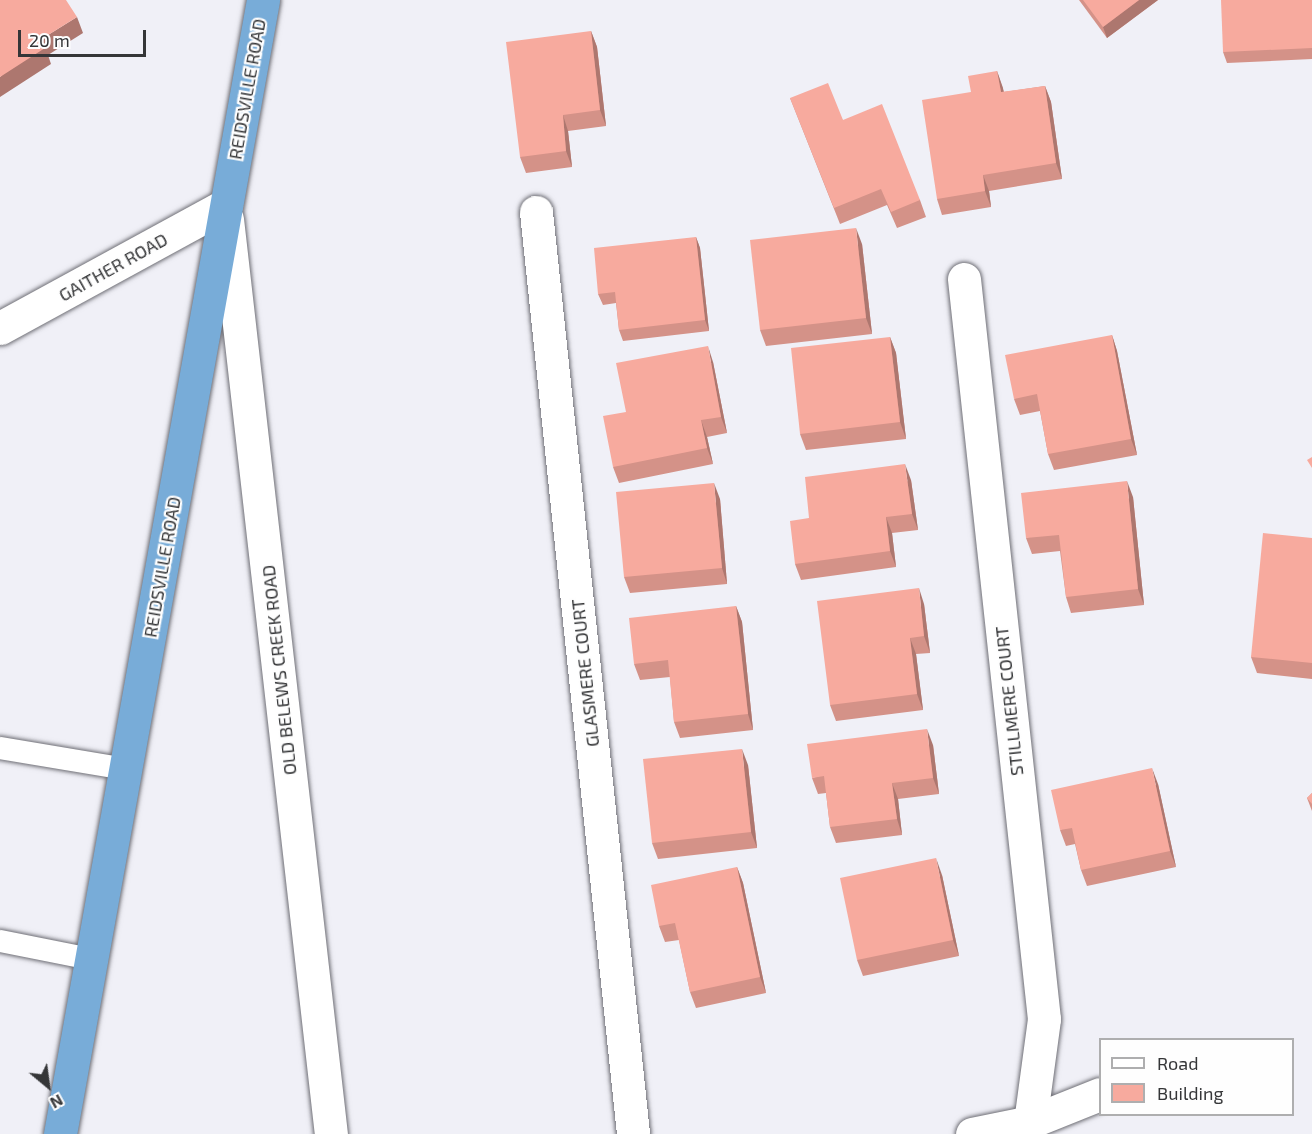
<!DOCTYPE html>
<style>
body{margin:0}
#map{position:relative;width:1312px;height:1134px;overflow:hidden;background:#f0f0f7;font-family:"Exo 2",sans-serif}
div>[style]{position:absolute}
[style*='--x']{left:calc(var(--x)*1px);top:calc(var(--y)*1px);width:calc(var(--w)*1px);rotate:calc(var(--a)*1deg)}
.roads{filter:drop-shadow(0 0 2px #6f6f76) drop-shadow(0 0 2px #6f6f76)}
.service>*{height:22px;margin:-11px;padding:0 11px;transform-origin:11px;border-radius:11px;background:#fff}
.minor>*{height:33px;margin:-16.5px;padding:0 16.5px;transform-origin:16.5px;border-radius:16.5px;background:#fff}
.tertiary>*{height:33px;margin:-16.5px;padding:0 16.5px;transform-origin:16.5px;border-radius:16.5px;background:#fff}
.trunk>*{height:33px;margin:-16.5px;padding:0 16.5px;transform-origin:16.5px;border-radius:16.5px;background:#78acd8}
.wall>*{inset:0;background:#d49288}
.shaded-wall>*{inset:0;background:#ad776f}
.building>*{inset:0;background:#f7aa9e}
span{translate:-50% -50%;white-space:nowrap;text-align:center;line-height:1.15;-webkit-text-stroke:4.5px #fefefe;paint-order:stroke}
.street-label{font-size:18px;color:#353638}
.legend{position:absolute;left:1099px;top:1038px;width:195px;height:78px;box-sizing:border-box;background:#fefefe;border:2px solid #aeaeaf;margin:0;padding:8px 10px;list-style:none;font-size:18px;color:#353638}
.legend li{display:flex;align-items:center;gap:12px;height:30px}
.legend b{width:30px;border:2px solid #aeaeaf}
.north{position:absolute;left:18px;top:1056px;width:60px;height:60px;-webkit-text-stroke:4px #fefefe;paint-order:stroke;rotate:151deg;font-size:16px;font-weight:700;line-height:24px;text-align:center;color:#353638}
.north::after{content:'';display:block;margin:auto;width:21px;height:27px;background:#353638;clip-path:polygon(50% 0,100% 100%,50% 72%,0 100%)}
.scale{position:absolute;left:18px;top:30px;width:128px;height:27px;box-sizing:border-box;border:3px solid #353638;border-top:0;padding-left:8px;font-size:18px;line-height:21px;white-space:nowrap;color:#353638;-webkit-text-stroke:4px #fefefe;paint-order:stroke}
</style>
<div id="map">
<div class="roads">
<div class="service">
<i style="--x:0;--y:748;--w:128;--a:9.5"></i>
<i style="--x:0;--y:941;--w:93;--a:11.2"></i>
</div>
<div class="minor">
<i style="--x:536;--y:212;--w:927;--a:83.99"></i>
<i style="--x:964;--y:279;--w:744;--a:83.83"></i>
<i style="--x:1044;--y:1019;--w:104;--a:97.7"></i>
<i style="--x:0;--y:328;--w:257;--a:-28.6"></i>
<i style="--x:972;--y:1134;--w:59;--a:-11.7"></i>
<i style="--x:1030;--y:1122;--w:75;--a:-21.8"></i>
</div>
<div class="tertiary">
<i style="--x:227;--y:219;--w:921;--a:83.52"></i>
</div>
<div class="trunk">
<i style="--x:60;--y:1134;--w:1152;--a:-79.85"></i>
</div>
</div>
<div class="wall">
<i style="clip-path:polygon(1079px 0,1158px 0,1107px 38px)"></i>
<i style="clip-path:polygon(1312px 0,1312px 59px,1227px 63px,1223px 52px)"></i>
<i style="clip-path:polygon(591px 31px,597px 47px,606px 126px,568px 131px,572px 167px,526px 173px,520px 157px)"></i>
<i style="clip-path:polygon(997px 71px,1004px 92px,1045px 86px,1051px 102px,1062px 179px,989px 191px,991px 207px,942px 215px,937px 199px,971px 92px)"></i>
<i style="clip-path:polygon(790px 98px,843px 120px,920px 200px,926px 217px,897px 228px,887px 205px,840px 224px)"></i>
<i style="clip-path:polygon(696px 237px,700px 248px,709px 331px,623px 341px,619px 330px,616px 303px,603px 305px,598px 294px)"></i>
<i style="clip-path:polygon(862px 244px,872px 334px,766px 346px,760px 330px)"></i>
<i style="clip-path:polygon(1112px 335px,1117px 351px,1137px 455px,1054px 470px,1048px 454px,1040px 411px,1020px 415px,1014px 399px)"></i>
<i style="clip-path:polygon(890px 337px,896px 353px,906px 439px,806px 450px,800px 434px)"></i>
<i style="clip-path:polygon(713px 362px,727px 433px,707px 437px,713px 464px,619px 483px,613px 467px)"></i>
<i style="clip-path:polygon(911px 480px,918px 530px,892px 533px,896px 567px,801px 580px,795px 564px,809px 518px)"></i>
<i style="clip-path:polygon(1133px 497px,1144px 605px,1071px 613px,1066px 597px,1060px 551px,1032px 554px,1026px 538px)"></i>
<i style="clip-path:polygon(720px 499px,727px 584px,630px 593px,624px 577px)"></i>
<i style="clip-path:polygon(1312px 538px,1312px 679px,1257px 673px,1251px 657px)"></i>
<i style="clip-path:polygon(924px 604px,930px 653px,916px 654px,923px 710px,836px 721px,830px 705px)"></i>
<i style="clip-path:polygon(736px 606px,742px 622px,753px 730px,680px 738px,674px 722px,670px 677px,640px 680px,634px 664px)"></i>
<i style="clip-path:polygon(933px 745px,939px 794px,898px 799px,902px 835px,836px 843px,830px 827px,826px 793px,818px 794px,812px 778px)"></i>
<i style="clip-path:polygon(748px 765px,757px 848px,658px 859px,652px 843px)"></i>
<i style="clip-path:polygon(1158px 784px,1176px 867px,1087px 886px,1081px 870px,1075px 844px,1066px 846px,1060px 830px)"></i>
<i style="clip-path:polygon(1312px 793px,1312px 811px,1307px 798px)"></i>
<i style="clip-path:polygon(737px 867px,743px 883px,766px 993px,696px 1008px,690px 992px,679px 940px,665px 942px,659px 926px)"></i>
<i style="clip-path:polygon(942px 875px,959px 956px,863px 976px,857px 960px)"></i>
</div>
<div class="shaded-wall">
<i style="clip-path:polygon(1139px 0,1158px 0,1107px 38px,1103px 27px)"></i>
<i style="clip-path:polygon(77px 17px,83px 33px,48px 55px,51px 64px,0 97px,0 77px,40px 40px)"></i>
<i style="clip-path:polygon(591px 31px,597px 47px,606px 126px,600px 110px)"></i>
<i style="clip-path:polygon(997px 71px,1003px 88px,1006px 108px,1001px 92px)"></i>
<i style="clip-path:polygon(1045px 86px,1051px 102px,1062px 179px,1056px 163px)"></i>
<i style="clip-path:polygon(563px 115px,568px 131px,572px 167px,566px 151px)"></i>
<i style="clip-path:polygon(983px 175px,989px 191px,991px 207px,985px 191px)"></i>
<i style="clip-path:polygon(856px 228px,862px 244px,872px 334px,866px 318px)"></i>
<i style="clip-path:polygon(696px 237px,700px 248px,709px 331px,705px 320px)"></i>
<i style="clip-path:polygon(1112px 335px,1117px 351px,1137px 455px,1131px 439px)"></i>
<i style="clip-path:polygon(890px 337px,896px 353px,906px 439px,900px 422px)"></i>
<i style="clip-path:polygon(708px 346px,713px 362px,727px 433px,721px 417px)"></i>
<i style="clip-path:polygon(701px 420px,707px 437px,713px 464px,707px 448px)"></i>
<i style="clip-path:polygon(905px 464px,911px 480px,918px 530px,912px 514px)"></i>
<i style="clip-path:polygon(1127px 481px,1133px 497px,1144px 605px,1138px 589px)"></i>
<i style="clip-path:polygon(714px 483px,720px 499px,727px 584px,722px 568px)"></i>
<i style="clip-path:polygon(886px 517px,892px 533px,896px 567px,890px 551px)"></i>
<i style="clip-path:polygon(919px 588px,924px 604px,930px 653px,924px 636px)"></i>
<i style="clip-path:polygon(736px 606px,742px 622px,753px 730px,748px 714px)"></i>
<i style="clip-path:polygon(910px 638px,916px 654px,923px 710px,917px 694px)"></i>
<i style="clip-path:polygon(927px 729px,933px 745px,939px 794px,933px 778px)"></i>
<i style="clip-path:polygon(742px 749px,748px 765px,757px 848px,751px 832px)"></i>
<i style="clip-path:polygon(1152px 768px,1158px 784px,1176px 867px,1170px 851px)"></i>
<i style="clip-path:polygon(892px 783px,898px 799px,902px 835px,897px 819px)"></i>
<i style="clip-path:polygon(936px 858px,942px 875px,959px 956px,953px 940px)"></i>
<i style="clip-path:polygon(737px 867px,743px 883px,766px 993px,760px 977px)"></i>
</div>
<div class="building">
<i style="clip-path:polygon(0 0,66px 0,77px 17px,40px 40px,45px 48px,0 77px)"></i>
<i style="clip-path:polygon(1083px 0,1139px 0,1103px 27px)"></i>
<i style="clip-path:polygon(1221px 0,1312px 0,1312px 48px,1223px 52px)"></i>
<i style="clip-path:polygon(591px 31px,600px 110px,563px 115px,566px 151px,520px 157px,506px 42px)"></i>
<i style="clip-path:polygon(997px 71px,1001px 92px,1045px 86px,1056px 163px,983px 175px,985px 191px,937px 199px,922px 100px,971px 92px,968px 76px)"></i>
<i style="clip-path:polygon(828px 83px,843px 120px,882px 104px,920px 200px,891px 212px,881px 189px,834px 208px,790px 98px)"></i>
<i style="clip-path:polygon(856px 228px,866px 318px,760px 330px,750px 240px)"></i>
<i style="clip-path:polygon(696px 237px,705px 320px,619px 330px,615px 292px,598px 294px,594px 248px)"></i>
<i style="clip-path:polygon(1112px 335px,1131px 439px,1048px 454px,1037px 394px,1014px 399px,1005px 355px)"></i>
<i style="clip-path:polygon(890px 337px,900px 422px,800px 434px,791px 348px)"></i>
<i style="clip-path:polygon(708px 346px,721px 417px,701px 420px,707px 448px,613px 467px,603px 416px,626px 412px,616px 363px)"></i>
<i style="clip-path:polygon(1312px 457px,1312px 468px,1307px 460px)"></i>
<i style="clip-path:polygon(905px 464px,912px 514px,886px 517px,890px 551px,795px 564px,790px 521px,809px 518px,805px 477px)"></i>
<i style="clip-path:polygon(1127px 481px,1138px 589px,1066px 597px,1059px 535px,1026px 538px,1021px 493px)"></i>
<i style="clip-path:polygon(714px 483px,722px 568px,624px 577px,616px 492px)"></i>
<i style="clip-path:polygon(1263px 533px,1312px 538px,1312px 663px,1251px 657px)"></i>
<i style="clip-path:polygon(919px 588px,924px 636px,910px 638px,917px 694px,830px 705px,817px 601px)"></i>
<i style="clip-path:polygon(736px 606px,748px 714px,674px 722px,668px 660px,634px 664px,629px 618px)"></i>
<i style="clip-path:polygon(927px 729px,933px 778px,892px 783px,897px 819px,830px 827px,824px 776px,812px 778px,807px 744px)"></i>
<i style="clip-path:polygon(742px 749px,751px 832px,652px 843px,643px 759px)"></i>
<i style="clip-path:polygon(1152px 768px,1170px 851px,1081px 870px,1072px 828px,1060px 830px,1051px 790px)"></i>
<i style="clip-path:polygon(1312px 793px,1312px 804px,1307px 798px)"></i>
<i style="clip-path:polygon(936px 858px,953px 940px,857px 960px,840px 878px)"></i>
<i style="clip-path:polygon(737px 867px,760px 977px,690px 992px,675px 923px,659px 926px,651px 885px)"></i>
</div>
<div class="street-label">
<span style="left:247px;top:89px;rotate:-80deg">REIDSVILLE ROAD</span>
<span style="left:113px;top:267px;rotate:-29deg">GAITHER ROAD</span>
<span style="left:162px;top:567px;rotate:-80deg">REIDSVILLE ROAD</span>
<span style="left:279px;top:670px;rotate:-96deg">OLD BELEWS CREEK ROAD</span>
<span style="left:585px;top:673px;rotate:-96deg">GLASMERE COURT</span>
<span style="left:1009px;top:701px;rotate:-96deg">STILLMERE COURT</span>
</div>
<ul class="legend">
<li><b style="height:8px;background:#fff"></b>Road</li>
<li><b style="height:16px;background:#f7aa9e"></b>Building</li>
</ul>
<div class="north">N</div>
<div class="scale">20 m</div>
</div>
